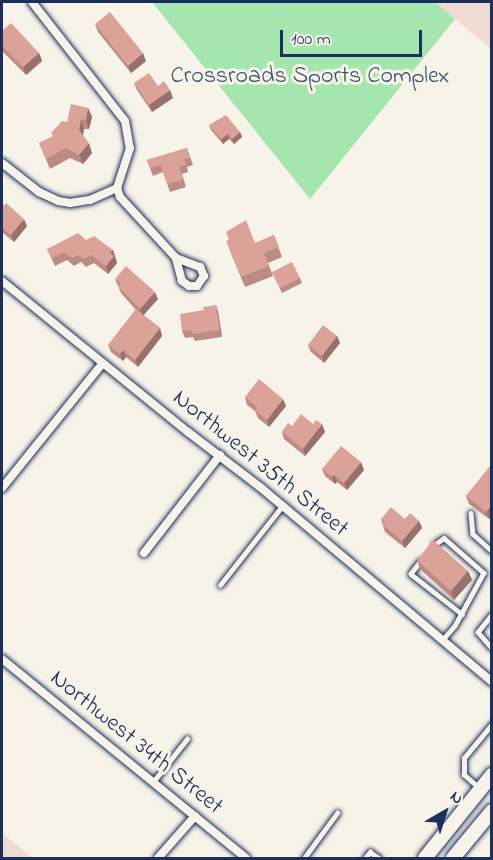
<!DOCTYPE html>
<style>
body{margin:0}
#map{position:relative;width:493px;height:860px;overflow:hidden;background:#f7f3e8;font-family:"Indie Flower",sans-serif}
div>[style]{position:absolute}
[style*='--x']{left:calc(var(--x)*1px);top:calc(var(--y)*1px);width:calc(var(--w)*1px);rotate:calc(var(--a)*1deg)}
.built>*{inset:0;background:#efdbd1}
.green>*{inset:0;background:#a5e5ae}
.roads{filter:drop-shadow(0 0 2px #1b2f5e) drop-shadow(0 0 2px #1b2f5e)}
.service>*{height:4.5px;margin:-2.25px;padding:0 2.25px;transform-origin:2.25px;border-radius:2.25px;background:#f7f3e8}
.minor>*{height:8px;margin:-4px;padding:0 4px;transform-origin:4px;border-radius:4px;background:#f7f3e8}
.primary>*{height:14px;margin:-7px;padding:0 7px;transform-origin:7px;border-radius:7px;background:#f7f3e8}
.wall>*{inset:0;background:#bc8b84}
.shaded-wall>*{inset:0;background:#99716c}
.building>*{inset:0;background:#dba29a}
span{translate:-50% -50%;white-space:nowrap;text-align:center;line-height:1.15;-webkit-text-stroke:6px #f7f3e8;paint-order:stroke}
.park-label{font-size:24px;color:#37536e}
.street-label{font-size:24px;color:#1b2f5e}
.frame{position:absolute;inset:0;border:3px solid #1b2f5e;pointer-events:none}
.north{position:absolute;left:415px;top:782px;width:60px;height:60px;-webkit-text-stroke:4px #f7f3e8;paint-order:stroke;rotate:39deg;font-size:16px;font-weight:700;line-height:24px;text-align:center;color:#1b2f5e}
.north::after{content:'';display:block;margin:auto;width:21px;height:27px;background:#1b2f5e;clip-path:polygon(50% 0,100% 100%,50% 72%,0 100%)}
.scale{position:absolute;left:280px;top:30px;width:142px;height:27px;box-sizing:border-box;border:3px solid #1b2f5e;border-top:0;padding-left:8px;font-size:18px;line-height:21px;white-space:nowrap;color:#1b2f5e;-webkit-text-stroke:4px #f7f3e8;paint-order:stroke}
</style>
<div id="map">
<div class="built">
<i style="clip-path:polygon(435px 2px,491px 2px,491px 49px,455px 19px)"></i>
<i style="clip-path:polygon(2px 833px,33px 858px,2px 858px)"></i>
</div>
<div class="green">
<i style="clip-path:polygon(152px 2px,435px 2px,455px 19px,310px 199px)"></i>
</div>
<div class="roads">
<div class="service">
<i style="--x:471;--y:513;--w:21;--a:85"></i>
<i style="--x:473;--y:534;--w:25;--a:42"></i>
<i style="--x:434;--y:545;--w:12;--a:-35"></i>
<i style="--x:444;--y:538;--w:53;--a:41.2"></i>
<i style="--x:484;--y:573;--w:60;--a:118.7"></i>
<i style="--x:455;--y:626;--w:18;--a:131"></i>
<i style="--x:421;--y:561;--w:16;--a:128"></i>
<i style="--x:411;--y:574;--w:65;--a:38.1"></i>
<i style="--x:220;--y:585;--w:102;--a:-51.8"></i>
<i style="--x:492;--y:615;--w:22;--a:129"></i>
<i style="--x:478;--y:632;--w:21;--a:49"></i>
<i style="--x:153;--y:782;--w:55;--a:-51.7"></i>
<i style="--x:479;--y:788;--w:20;--a:-139"></i>
<i style="--x:464;--y:775;--w:17;--a:-90"></i>
<i style="--x:464;--y:758;--w:44;--a:-50.5"></i>
<i style="--x:304;--y:858;--w:56;--a:-53.7"></i>
<i style="--x:365;--y:858;--w:8;--a:-50"></i>
<i style="--x:370;--y:852;--w:11;--a:34"></i>
</div>
<div class="minor">
<i style="--x:32;--y:2;--w:151;--a:52"></i>
<i style="--x:125;--y:121;--w:27;--a:80"></i>
<i style="--x:130;--y:148;--w:42;--a:108"></i>
<i style="--x:117;--y:188;--w:9;--a:72"></i>
<i style="--x:120;--y:197;--w:83;--a:47.4"></i>
<i style="--x:176;--y:258;--w:26;--a:21"></i>
<i style="--x:200;--y:267;--w:10;--a:66"></i>
<i style="--x:204;--y:276;--w:12;--a:125"></i>
<i style="--x:197;--y:286;--w:8;--a:180"></i>
<i style="--x:189;--y:286;--w:9;--a:-144"></i>
<i style="--x:182;--y:281;--w:24;--a:-105"></i>
<i style="--x:2;--y:163;--w:47;--a:38.1"></i>
<i style="--x:39;--y:192;--w:21;--a:25"></i>
<i style="--x:58;--y:201;--w:12;--a:9"></i>
<i style="--x:70;--y:203;--w:20;--a:-9"></i>
<i style="--x:90;--y:200;--w:30;--a:-24"></i>
<i style="--x:2;--y:281;--w:240;--a:39.1"></i>
<i style="--x:188;--y:432;--w:91;--a:37.4"></i>
<i style="--x:260;--y:487;--w:303;--a:40"></i>
<i style="--x:2;--y:488;--w:159;--a:-51.1"></i>
<i style="--x:144;--y:553;--w:124;--a:-52.2"></i>
<i style="--x:2;--y:659;--w:315;--a:39.2"></i>
<i style="--x:158;--y:858;--w:56;--a:-48.6"></i>
</div>
<div class="primary">
<i style="--x:425;--y:858;--w:107;--a:-51.1"></i>
<i style="--x:453;--y:858;--w:61;--a:-50.3"></i>
</div>
</div>
<div class="wall">
<i style="clip-path:polygon(95px 24px,146px 61px,131px 73px,98px 32px)"></i>
<i style="clip-path:polygon(2px 31px,39px 53px,42px 61px,26px 75px,2px 51px)"></i>
<i style="clip-path:polygon(134px 83px,158px 86px,173px 98px,152px 112px,137px 90px)"></i>
<i style="clip-path:polygon(88px 108px,92px 117px,89px 129px,84px 129px,83px 136px,92px 153px,83px 164px,70px 158px,50px 169px,39px 143px,53px 137px)"></i>
<i style="clip-path:polygon(209px 125px,240px 132px,242px 137px,234px 144px,229px 139px,223px 144px,211px 130px)"></i>
<i style="clip-path:polygon(187px 148px,193px 165px,187px 167px,188px 172px,182px 174px,186px 187px,170px 192px,163px 172px,153px 176px,147px 160px)"></i>
<i style="clip-path:polygon(2px 204px,27px 226px,14px 242px,3px 233px,2px 234px)"></i>
<i style="clip-path:polygon(274px 235px,282px 257px,268px 263px,273px 276px,245px 287px,230px 251px,255px 243px)"></i>
<i style="clip-path:polygon(86px 240px,113px 250px,117px 263px,108px 274px,94px 263px,86px 267px,81px 262px,74px 266px,67px 260px,55px 266px,47px 249px)"></i>
<i style="clip-path:polygon(272px 272px,300px 278px,302px 283px,282px 293px)"></i>
<i style="clip-path:polygon(115px 279px,158px 299px,143px 315px,160px 328px,162px 336px,138px 367px,126px 357px,123px 361px,111px 352px,108px 345px,136px 310px,121px 293px)"></i>
<i style="clip-path:polygon(216px 305px,218px 312px,222px 337px,195px 341px,193px 337px,185px 338px,182px 331px,204px 310px)"></i>
<i style="clip-path:polygon(337px 336px,340px 343px,324px 363px,311px 352px,308px 345px)"></i>
<i style="clip-path:polygon(245px 397px,286px 406px,269px 427px,258px 418px,255px 411px,247px 405px)"></i>
<i style="clip-path:polygon(313px 424px,325px 432px,305px 456px,284px 439px,282px 432px,292px 426px)"></i>
<i style="clip-path:polygon(492px 464px,492px 516px,489px 519px,469px 504px,466px 496px)"></i>
<i style="clip-path:polygon(322px 469px,364px 470px,347px 490px,337px 482px,335px 484px,325px 476px)"></i>
<i style="clip-path:polygon(381px 519px,405px 519px,419px 521px,422px 528px,405px 548px,385px 532px)"></i>
<i style="clip-path:polygon(417px 560px,468px 571px,472px 580px,454px 600px,420px 569px)"></i>
</div>
<div class="shaded-wall">
<i style="clip-path:polygon(39px 53px,42px 61px,26px 75px,23px 67px)"></i>
<i style="clip-path:polygon(143px 53px,146px 61px,131px 73px,128px 66px)"></i>
<i style="clip-path:polygon(170px 90px,173px 98px,152px 112px,149px 105px)"></i>
<i style="clip-path:polygon(88px 108px,92px 117px,89px 129px,86px 120px)"></i>
<i style="clip-path:polygon(81px 119px,84px 129px,82px 140px,79px 130px)"></i>
<i style="clip-path:polygon(240px 132px,242px 137px,234px 144px,232px 139px)"></i>
<i style="clip-path:polygon(228px 134px,229px 139px,223px 144px,221px 139px)"></i>
<i style="clip-path:polygon(89px 143px,92px 153px,83px 164px,79px 155px)"></i>
<i style="clip-path:polygon(24px 219px,27px 226px,14px 242px,11px 235px)"></i>
<i style="clip-path:polygon(113px 250px,117px 263px,108px 274px,106px 266px,110px 253px)"></i>
<i style="clip-path:polygon(155px 292px,158px 299px,142px 317px,140px 309px)"></i>
<i style="clip-path:polygon(216px 305px,218px 312px,222px 337px,220px 330px)"></i>
<i style="clip-path:polygon(160px 328px,162px 336px,138px 367px,135px 360px)"></i>
<i style="clip-path:polygon(337px 336px,340px 343px,324px 363px,322px 356px)"></i>
<i style="clip-path:polygon(123px 350px,126px 357px,123px 361px,120px 354px)"></i>
<i style="clip-path:polygon(283px 399px,286px 406px,269px 427px,267px 420px)"></i>
<i style="clip-path:polygon(322px 424px,325px 432px,305px 456px,303px 449px)"></i>
<i style="clip-path:polygon(361px 462px,364px 470px,347px 490px,344px 483px)"></i>
<i style="clip-path:polygon(334px 475px,337px 482px,335px 484px,332px 477px)"></i>
<i style="clip-path:polygon(492px 505px,492px 516px,489px 519px,486px 512px)"></i>
<i style="clip-path:polygon(419px 521px,422px 528px,405px 548px,402px 541px)"></i>
<i style="clip-path:polygon(468px 571px,472px 580px,454px 600px,451px 591px)"></i>
</div>
<div class="building">
<i style="clip-path:polygon(110px 12px,143px 53px,128px 66px,95px 24px)"></i>
<i style="clip-path:polygon(11px 23px,39px 53px,23px 67px,2px 46px,2px 31px)"></i>
<i style="clip-path:polygon(149px 73px,158px 86px,164px 81px,170px 90px,149px 105px,134px 83px)"></i>
<i style="clip-path:polygon(71px 104px,88px 108px,86px 120px,81px 119px,79px 130px,89px 143px,79px 155px,66px 148px,46px 159px,39px 143px,53px 136px,51px 133px,62px 121px,67px 122px)"></i>
<i style="clip-path:polygon(226px 115px,240px 132px,232px 139px,228px 134px,221px 139px,209px 125px)"></i>
<i style="clip-path:polygon(187px 148px,190px 158px,184px 159px,186px 165px,179px 167px,183px 180px,167px 184px,161px 165px,150px 168px,147px 160px)"></i>
<i style="clip-path:polygon(6px 203px,24px 219px,11px 235px,2px 227px,2px 204px,4px 206px)"></i>
<i style="clip-path:polygon(246px 220px,255px 243px,274px 235px,279px 247px,264px 253px,269px 266px,241px 277px,226px 241px,229px 240px,226px 232px)"></i>
<i style="clip-path:polygon(78px 233px,86px 240px,94px 236px,113px 250px,110px 253px,114px 256px,106px 266px,91px 255px,84px 259px,78px 255px,72px 258px,64px 252px,52px 258px,47px 249px)"></i>
<i style="clip-path:polygon(292px 262px,300px 278px,280px 288px,272px 272px)"></i>
<i style="clip-path:polygon(126px 266px,155px 292px,140px 309px,118px 286px,121px 283px,115px 279px)"></i>
<i style="clip-path:polygon(216px 305px,220px 330px,192px 334px,191px 330px,182px 331px,180px 314px,204px 310px,203px 307px)"></i>
<i style="clip-path:polygon(136px 309px,160px 328px,135px 360px,123px 350px,120px 354px,108px 345px)"></i>
<i style="clip-path:polygon(323px 325px,337px 336px,322px 356px,308px 345px)"></i>
<i style="clip-path:polygon(259px 379px,283px 399px,267px 420px,255px 411px,257px 407px,245px 397px)"></i>
<i style="clip-path:polygon(301px 414px,313px 424px,316px 420px,322px 424px,303px 449px,282px 432px,288px 423px,292px 426px)"></i>
<i style="clip-path:polygon(341px 446px,361px 462px,344px 483px,334px 475px,332px 477px,322px 469px)"></i>
<i style="clip-path:polygon(492px 464px,492px 505px,486px 512px,466px 496px)"></i>
<i style="clip-path:polygon(391px 507px,405px 519px,410px 513px,419px 521px,402px 541px,382px 524px,384px 522px,381px 519px)"></i>
<i style="clip-path:polygon(433px 540px,468px 571px,451px 591px,417px 560px)"></i>
<i style="clip-path:polygon(492px 620px,492px 627px,488px 624px)"></i>
</div>
<div class="park-label">
<span style="left:310px;top:77px">Crossroads Sports Complex</span>
</div>
<div class="street-label">
<span style="left:260px;top:464px;rotate:39deg">Northwest 35th Street</span>
<span style="left:136px;top:743px;rotate:39deg">Northwest 34th Street</span>
</div>
<div class="frame"></div>
<div class="north">N</div>
<div class="scale">100 m</div>
</div>
